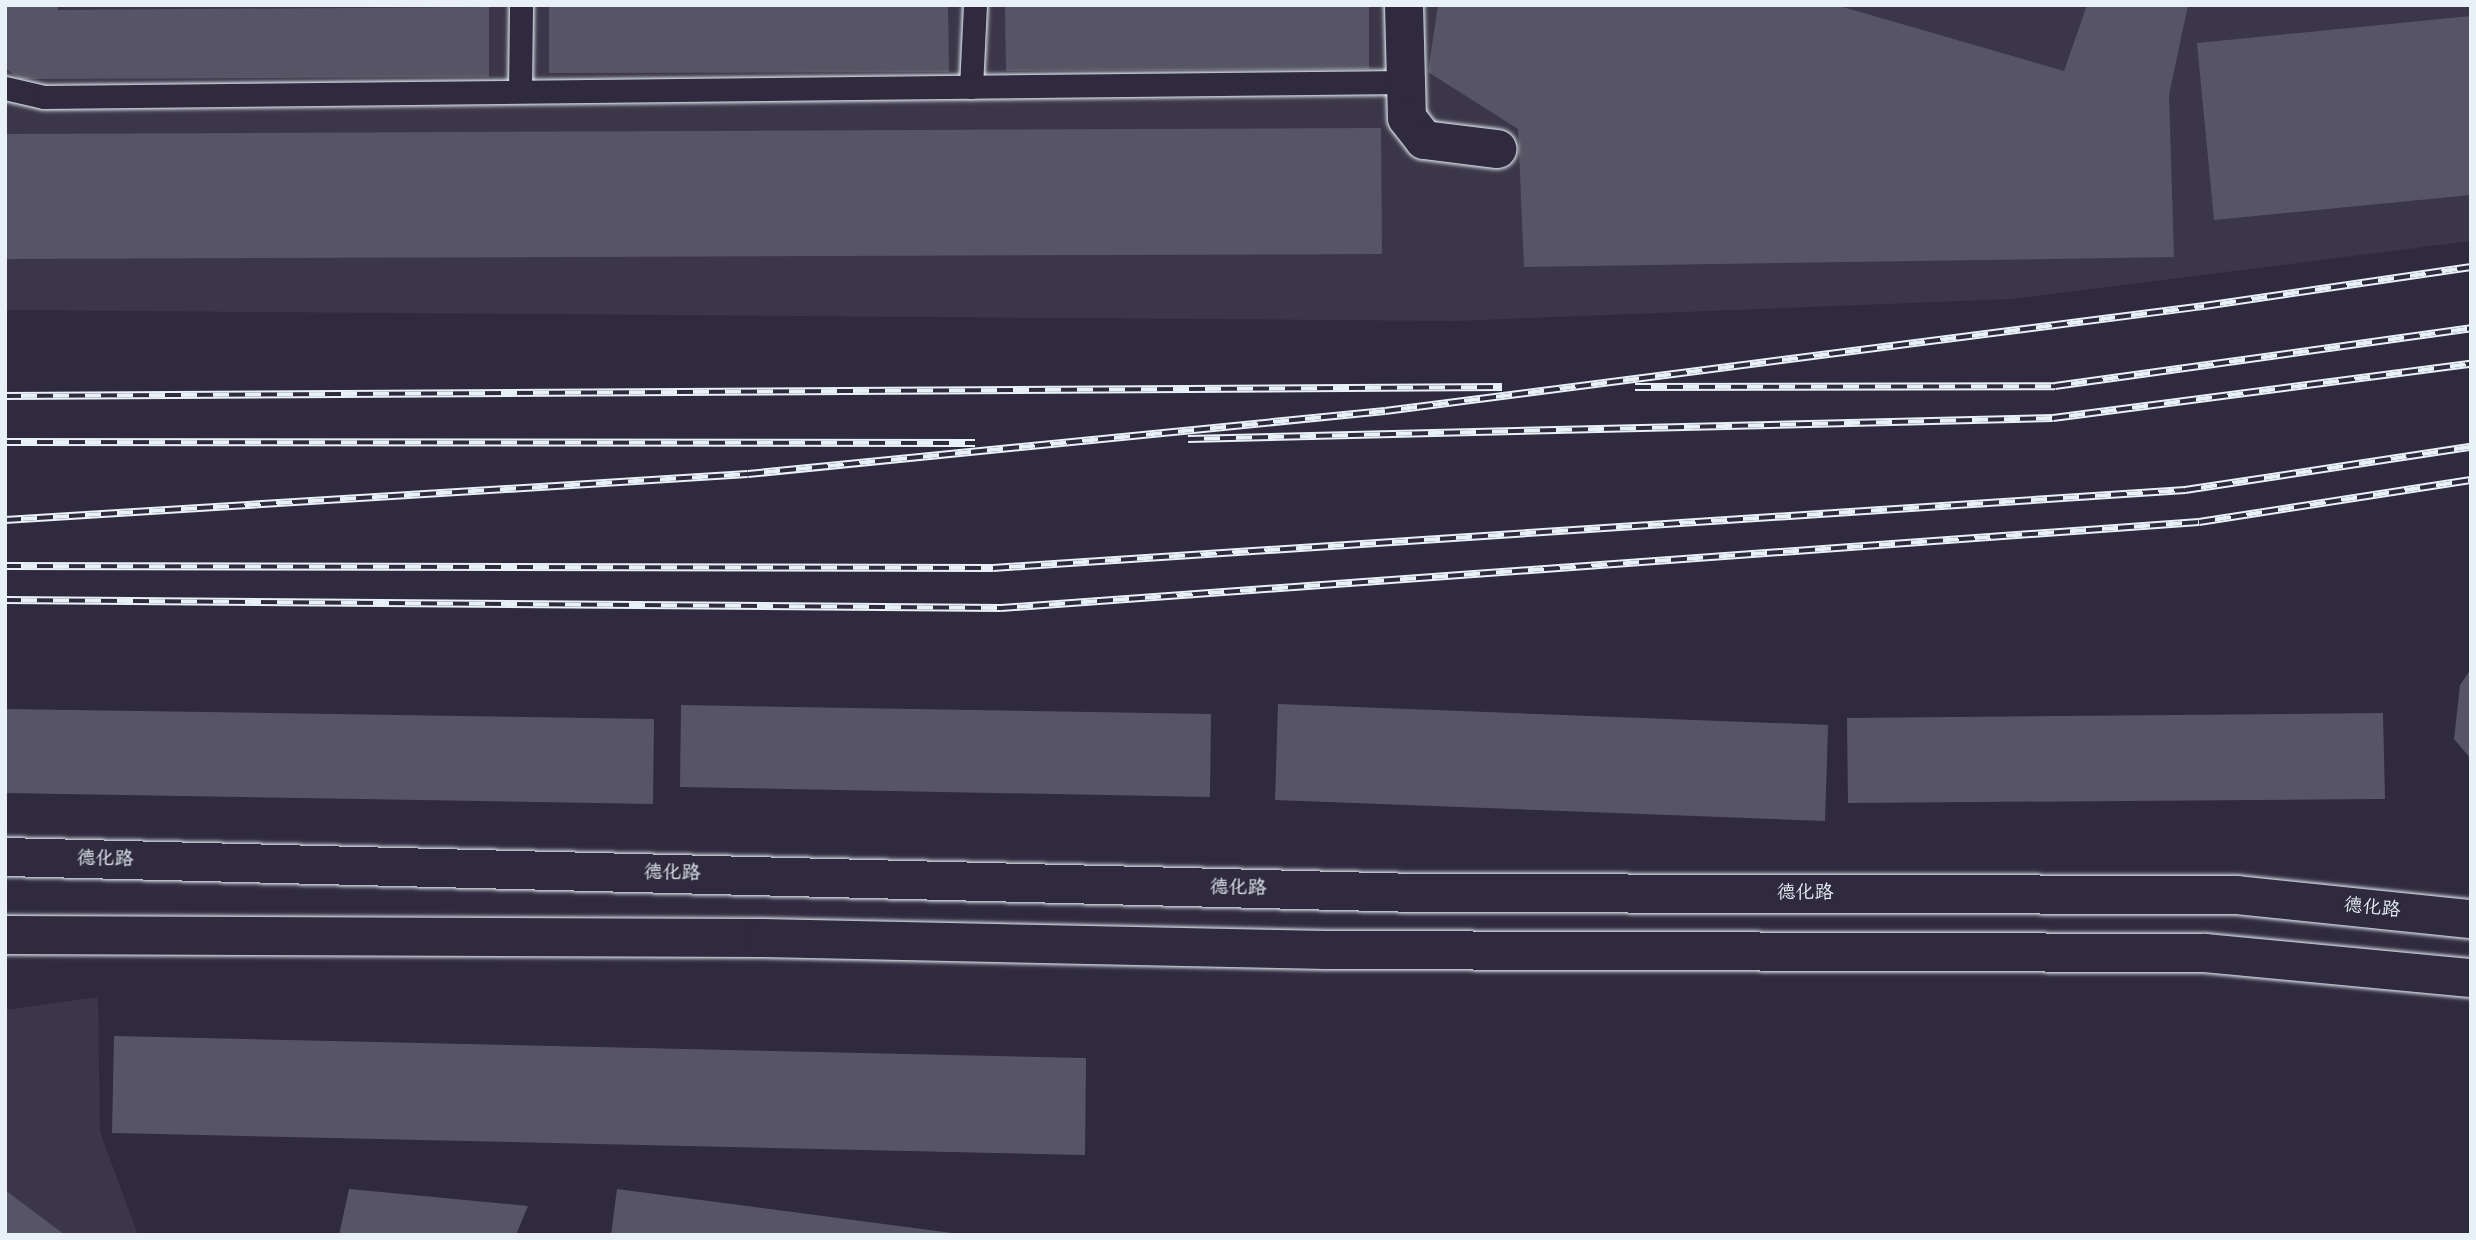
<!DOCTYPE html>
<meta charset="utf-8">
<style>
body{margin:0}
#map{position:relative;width:2476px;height:1240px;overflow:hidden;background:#2f2a3d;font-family:Kalam,"LXGW WenKai TC",sans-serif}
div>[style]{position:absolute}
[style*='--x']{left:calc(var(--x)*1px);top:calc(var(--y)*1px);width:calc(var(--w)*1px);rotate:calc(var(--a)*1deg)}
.built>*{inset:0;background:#3b3749}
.building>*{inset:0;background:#575565}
.roads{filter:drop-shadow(0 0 2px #e8f1f8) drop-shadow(0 0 2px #e8f1f8)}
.lane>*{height:23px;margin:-11.5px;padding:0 11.5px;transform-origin:11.5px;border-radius:11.5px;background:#2f2a3d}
.street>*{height:38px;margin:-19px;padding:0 19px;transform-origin:19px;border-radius:19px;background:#2f2a3d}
.secondary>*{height:38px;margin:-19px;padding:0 19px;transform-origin:19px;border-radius:19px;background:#2f2a3d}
.rail>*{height:8px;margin-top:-4px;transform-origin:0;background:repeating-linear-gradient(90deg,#2f2a3d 0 16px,#e8f1f8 0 32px);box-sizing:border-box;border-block:2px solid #e8f1f8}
span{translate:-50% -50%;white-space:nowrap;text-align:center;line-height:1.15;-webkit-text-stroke:7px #2f2a3d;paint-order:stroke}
.street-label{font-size:19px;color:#e8f1f8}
.frame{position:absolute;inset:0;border:7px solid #e8f1f8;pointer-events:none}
</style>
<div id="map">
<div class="built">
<i style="clip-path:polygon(5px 5px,2471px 5px,2471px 241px,2013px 299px,1454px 321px,5px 310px)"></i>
<i style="clip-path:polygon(98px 997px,100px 1132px,138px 1235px,5px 1235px,5px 1010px)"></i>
</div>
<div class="building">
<i style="clip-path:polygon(5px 5px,58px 5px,58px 10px,489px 7px,489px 77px,20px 79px,5px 68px)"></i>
<i style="clip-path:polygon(549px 5px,948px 5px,949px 72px,549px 73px)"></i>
<i style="clip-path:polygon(1005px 5px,1369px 5px,1369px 69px,1006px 71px)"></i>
<i style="clip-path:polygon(1438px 5px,1836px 5px,2064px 71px,2087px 5px,2188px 5px,2169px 95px,2174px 257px,1524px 267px,1518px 129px,1428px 72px)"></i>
<i style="clip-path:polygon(2471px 16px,2471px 195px,2214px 220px,2197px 43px)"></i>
<i style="clip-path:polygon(1381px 128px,1382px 254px,5px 259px,5px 134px)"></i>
<i style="clip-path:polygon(2471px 669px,2471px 759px,2454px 739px,2460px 685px)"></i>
<i style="clip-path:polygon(1278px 704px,1828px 725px,1825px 821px,1275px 800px)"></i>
<i style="clip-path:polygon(681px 705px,1211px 714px,1210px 797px,680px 787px)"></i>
<i style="clip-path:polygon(5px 709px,654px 719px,653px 804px,5px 793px)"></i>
<i style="clip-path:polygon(2383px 713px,2385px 799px,1848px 803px,1847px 718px)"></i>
<i style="clip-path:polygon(114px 1036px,1086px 1058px,1085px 1155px,112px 1133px)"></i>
<i style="clip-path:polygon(349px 1189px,381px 1192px,528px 1206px,516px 1235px,339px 1235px)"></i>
<i style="clip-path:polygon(617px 1189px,952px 1233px,952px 1235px,611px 1235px)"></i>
<i style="clip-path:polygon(5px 1190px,65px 1235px,5px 1235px)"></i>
</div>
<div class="roads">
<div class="lane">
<i style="--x:971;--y:87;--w:82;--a:-87.2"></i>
<i style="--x:5;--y:88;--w:40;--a:13"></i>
<i style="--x:44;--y:97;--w:1362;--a:-0.63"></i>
<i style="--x:520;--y:91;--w:86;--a:-89.3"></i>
</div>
<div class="street">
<i style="--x:1404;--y:5;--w:113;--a:88.5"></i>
<i style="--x:1407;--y:118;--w:28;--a:52"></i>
<i style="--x:1424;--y:140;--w:74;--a:7"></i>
</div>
<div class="secondary">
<i style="--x:5;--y:857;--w:1416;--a:1.46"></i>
<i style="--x:1421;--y:893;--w:816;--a:0.14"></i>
<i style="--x:2237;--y:895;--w:235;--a:5.9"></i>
<i style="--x:5;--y:935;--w:758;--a:0.23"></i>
<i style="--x:763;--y:938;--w:563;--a:1.22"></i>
<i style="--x:1326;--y:950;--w:879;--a:0.2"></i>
<i style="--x:2205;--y:953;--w:267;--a:5.4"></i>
</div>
</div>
<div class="rail">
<i style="--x:1635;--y:387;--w:420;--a:-0.1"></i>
<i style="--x:2055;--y:386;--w:420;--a:-7.9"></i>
<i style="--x:5;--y:396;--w:1497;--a:-0.34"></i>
<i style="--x:1188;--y:439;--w:865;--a:-1.39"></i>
<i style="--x:2053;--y:418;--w:421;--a:-7.4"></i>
<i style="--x:5;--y:442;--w:970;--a:0.06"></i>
<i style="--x:5;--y:520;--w:744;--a:-3.54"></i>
<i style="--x:748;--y:474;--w:640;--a:-5.65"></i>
<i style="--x:1385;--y:411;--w:826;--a:-7.31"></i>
<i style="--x:2204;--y:306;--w:270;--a:-8.3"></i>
<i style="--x:5;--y:566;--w:988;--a:0.12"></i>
<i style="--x:993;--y:568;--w:1195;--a:-3.74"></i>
<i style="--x:2185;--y:490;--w:289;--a:-8.6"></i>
<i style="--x:5;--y:600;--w:996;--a:0.46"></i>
<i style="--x:1001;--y:608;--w:1201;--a:-4.11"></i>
<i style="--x:2199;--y:522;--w:275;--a:-8.8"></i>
</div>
<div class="street-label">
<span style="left:105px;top:860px;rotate:1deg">德化路</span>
<span style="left:672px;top:874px;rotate:1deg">德化路</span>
<span style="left:1238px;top:889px;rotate:1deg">德化路</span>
<span style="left:1805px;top:894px">德化路</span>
<span style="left:2372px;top:909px;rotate:6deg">德化路</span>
</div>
<div class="frame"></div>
</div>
